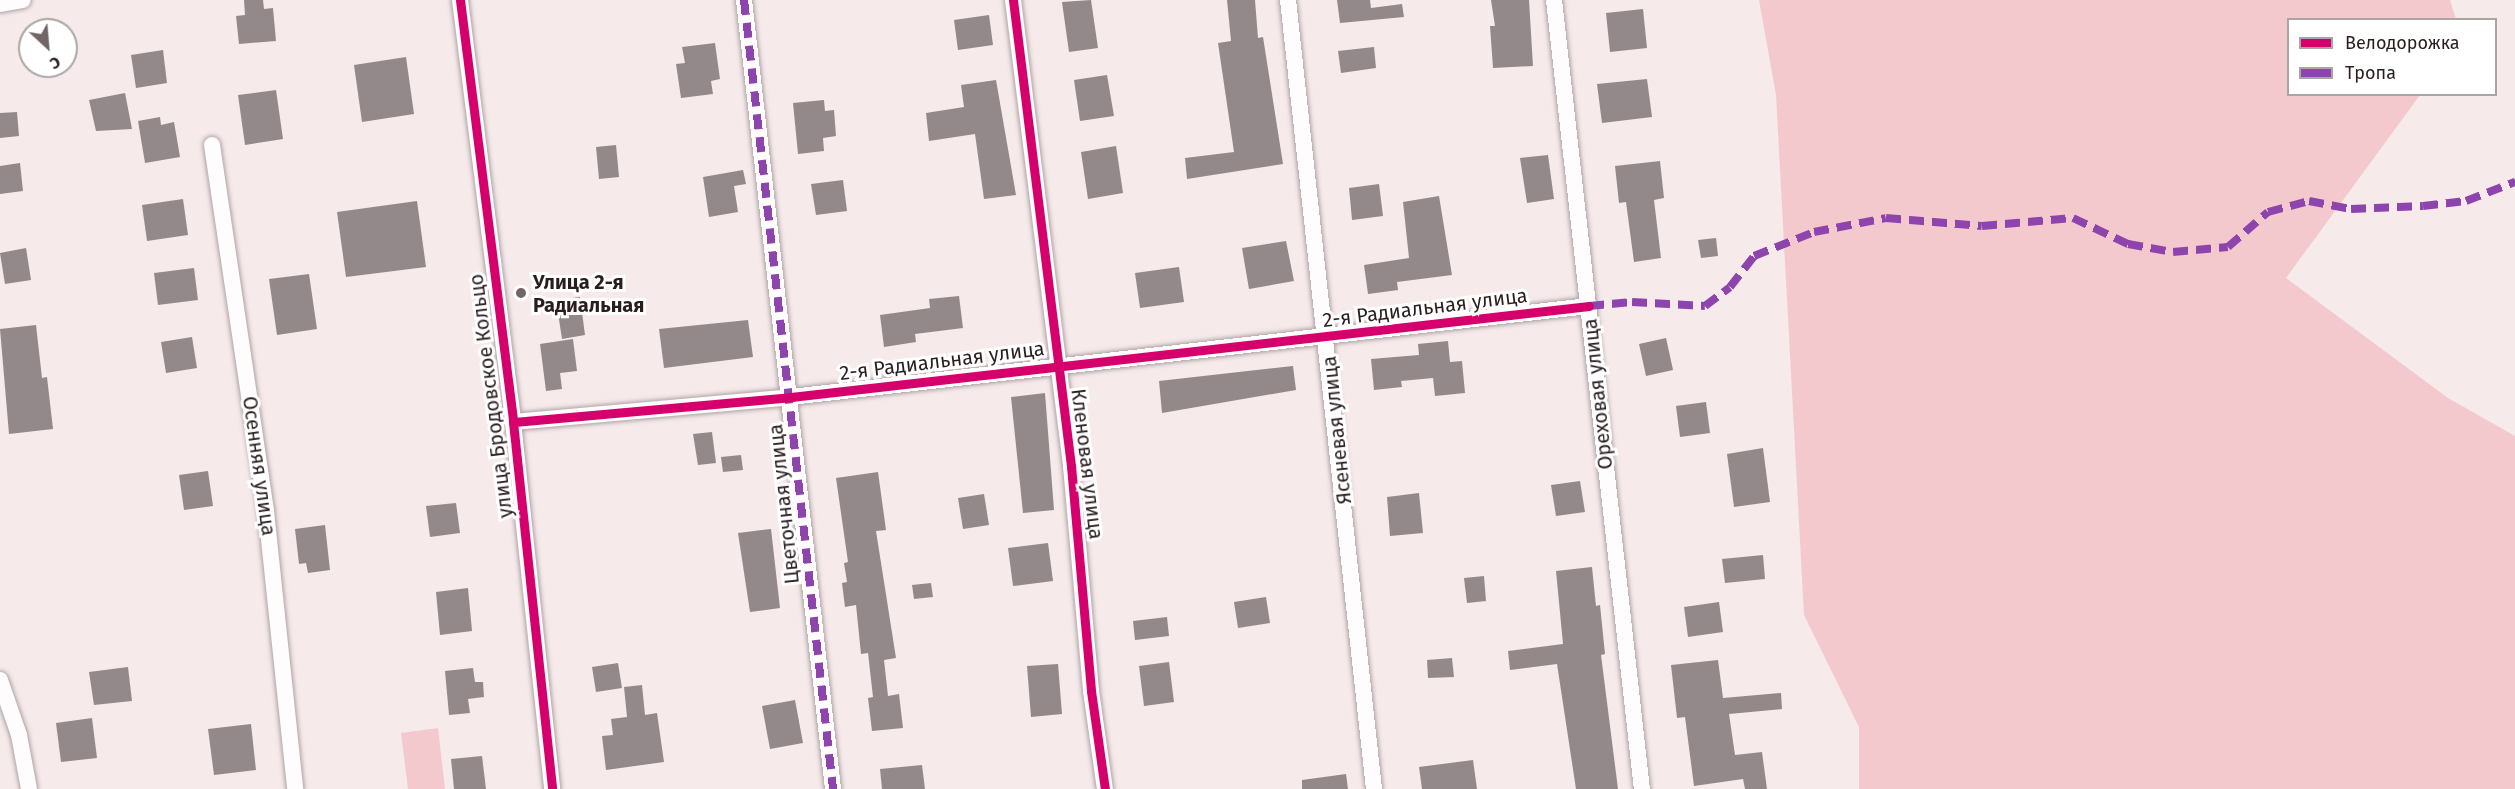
<!DOCTYPE html>
<meta charset="utf-8">
<style>
body{margin:0}
#map{position:relative;width:2515px;height:789px;overflow:hidden;background:#f6eaeb;font-family:"Fira Sans",sans-serif}
div>[style]{position:absolute}
[style*='--x']{left:calc(var(--x)*1px);top:calc(var(--y)*1px);width:calc(var(--w)*1px);rotate:calc(var(--a)*1deg)}
.green>*{inset:0;background:#f4c9ce}
.building>*{inset:0;background:#94898a}
.roads{filter:drop-shadow(0 0 2px #afa4a5) drop-shadow(0 0 2px #afa4a5)}
.street>*{height:16px;margin:-8px;padding:0 8px;transform-origin:8px;border-radius:8px;background:#fefcfc}
.quiet>*{height:8px;margin-top:-4px;transform-origin:0;background:repeating-linear-gradient(90deg,#8e44ad 0 15px,transparent 0 23px)}
.cycleway>*{height:9px;margin:-4.5px;padding:0 4.5px;transform-origin:4.5px;border-radius:4.5px;background:#d6006c}
.dots>*{width:16px;height:16px;translate:-50% -50%;box-sizing:border-box;border:3px solid #fff;border-radius:50%}
span{translate:-50% -50%;white-space:nowrap;text-align:center;line-height:1.15;-webkit-text-stroke:6px #fff;paint-order:stroke}
.poi-label{font-size:20px;color:#291d1e;font-weight:700}
.left{translate:0 -50%;text-align:left}
.street-label{font-size:20px;color:#291d1e}
.legend{position:absolute;left:2287px;top:18px;width:210px;height:78px;box-sizing:border-box;background:#fff;border:2px solid #a9a5a5;margin:0;padding:8px 10px;list-style:none;font-size:18px;color:#291d1e}
.legend li{display:flex;align-items:center;gap:12px;height:30px}
.legend b{width:30px;border:2px solid #a9a5a5}
.north{position:absolute;left:18px;top:18px;width:60px;height:60px;box-sizing:border-box;background:#fff;border:2px solid #a9a5a5;border-radius:50%;rotate:154deg;font-size:16px;font-weight:700;line-height:24px;text-align:center;color:#291d1e}
.north::after{content:'';display:block;margin:auto;width:21px;height:27px;background:#716566;clip-path:polygon(50% 0,100% 100%,50% 72%,0 100%)}
</style>
<div id="map">
<div class="green">
<i style="clip-path:polygon(1759px 0,2450px 0,2456px 19px,2288px 20px,2288px 94px,2420px 95px,2286px 278px,2448px 398px,2515px 436px,2515px 789px,1859px 789px,1859px 727px,1804px 615px,1776px 95px)"></i>
<i style="clip-path:polygon(438px 728px,445px 789px,408px 789px,401px 733px)"></i>
</div>
<div class="building">
<i style="clip-path:polygon(244px 0,263px 0,264px 9px,273px 8px,276px 41px,239px 44px,236px 16px,245px 15px)"></i>
<i style="clip-path:polygon(1091px 0,1098px 48px,1069px 52px,1062px 2px)"></i>
<i style="clip-path:polygon(1227px 0,1255px 0,1258px 38px,1263px 37px,1283px 164px,1187px 179px,1185px 158px,1234px 152px,1218px 43px,1231px 41px)"></i>
<i style="clip-path:polygon(1337px 0,1370px 0,1371px 8px,1402px 4px,1404px 17px,1340px 23px)"></i>
<i style="clip-path:polygon(1491px 0,1529px 0,1533px 66px,1493px 68px,1490px 26px,1495px 26px)"></i>
<i style="clip-path:polygon(1643px 9px,1647px 48px,1610px 52px,1606px 13px)"></i>
<i style="clip-path:polygon(989px 15px,993px 45px,958px 50px,954px 20px)"></i>
<i style="clip-path:polygon(715px 43px,720px 79px,711px 81px,713px 94px,681px 98px,676px 64px,685px 63px,682px 47px)"></i>
<i style="clip-path:polygon(1374px 47px,1376px 68px,1341px 73px,1338px 51px)"></i>
<i style="clip-path:polygon(163px 50px,167px 83px,136px 88px,131px 55px)"></i>
<i style="clip-path:polygon(406px 57px,414px 114px,362px 122px,354px 65px)"></i>
<i style="clip-path:polygon(1107px 75px,1114px 116px,1080px 121px,1074px 80px)"></i>
<i style="clip-path:polygon(1647px 79px,1652px 117px,1602px 123px,1597px 84px)"></i>
<i style="clip-path:polygon(996px 80px,1016px 195px,984px 199px,975px 134px,929px 141px,926px 113px,964px 107px,961px 85px)"></i>
<i style="clip-path:polygon(276px 90px,283px 139px,245px 145px,238px 95px)"></i>
<i style="clip-path:polygon(125px 93px,132px 129px,96px 131px,89px 100px)"></i>
<i style="clip-path:polygon(824px 100px,825px 111px,834px 110px,836px 136px,823px 138px,824px 151px,798px 154px,793px 103px)"></i>
<i style="clip-path:polygon(17px 112px,19px 136px,0 138px,0 113px)"></i>
<i style="clip-path:polygon(160px 117px,161px 125px,174px 122px,180px 157px,145px 163px,138px 121px)"></i>
<i style="clip-path:polygon(616px 145px,619px 177px,599px 179px,596px 147px)"></i>
<i style="clip-path:polygon(1116px 146px,1123px 193px,1088px 199px,1081px 152px)"></i>
<i style="clip-path:polygon(1548px 155px,1554px 199px,1527px 203px,1520px 158px)"></i>
<i style="clip-path:polygon(1660px 161px,1664px 198px,1654px 200px,1661px 258px,1634px 262px,1626px 202px,1619px 203px,1615px 166px)"></i>
<i style="clip-path:polygon(20px 163px,23px 191px,0 194px,0 166px)"></i>
<i style="clip-path:polygon(743px 170px,746px 184px,734px 186px,738px 212px,709px 217px,703px 177px)"></i>
<i style="clip-path:polygon(843px 180px,847px 211px,816px 215px,811px 184px)"></i>
<i style="clip-path:polygon(1379px 184px,1383px 216px,1352px 220px,1349px 188px)"></i>
<i style="clip-path:polygon(1439px 196px,1452px 275px,1397px 282px,1398px 290px,1368px 294px,1364px 265px,1409px 258px,1403px 202px)"></i>
<i style="clip-path:polygon(183px 199px,188px 235px,147px 241px,142px 205px)"></i>
<i style="clip-path:polygon(417px 201px,426px 267px,346px 277px,337px 212px)"></i>
<i style="clip-path:polygon(1716px 238px,1718px 256px,1701px 258px,1698px 240px)"></i>
<i style="clip-path:polygon(1286px 241px,1294px 281px,1249px 289px,1242px 248px)"></i>
<i style="clip-path:polygon(26px 248px,31px 280px,5px 284px,0 253px)"></i>
<i style="clip-path:polygon(1179px 267px,1184px 302px,1140px 308px,1135px 273px)"></i>
<i style="clip-path:polygon(194px 268px,198px 300px,158px 305px,154px 273px)"></i>
<i style="clip-path:polygon(309px 274px,317px 329px,277px 335px,269px 279px)"></i>
<i style="clip-path:polygon(959px 296px,963px 328px,915px 334px,916px 342px,884px 347px,880px 315px,930px 308px,929px 299px)"></i>
<i style="clip-path:polygon(580px 297px,585px 335px,562px 339px,556px 300px)"></i>
<i style="clip-path:polygon(748px 320px,753px 357px,664px 368px,659px 329px)"></i>
<i style="clip-path:polygon(36px 325px,42px 378px,47px 377px,53px 429px,9px 434px,0 329px)"></i>
<i style="clip-path:polygon(192px 337px,197px 368px,166px 373px,161px 342px)"></i>
<i style="clip-path:polygon(1666px 338px,1673px 370px,1646px 376px,1639px 344px)"></i>
<i style="clip-path:polygon(573px 339px,577px 371px,560px 373px,562px 389px,546px 391px,540px 344px)"></i>
<i style="clip-path:polygon(1448px 341px,1450px 362px,1462px 361px,1465px 393px,1435px 396px,1433px 378px,1401px 381px,1402px 387px,1374px 390px,1371px 359px,1419px 355px,1418px 344px)"></i>
<i style="clip-path:polygon(1293px 366px,1296px 390px,1162px 413px,1159px 381px)"></i>
<i style="clip-path:polygon(1045px 393px,1054px 510px,1023px 513px,1011px 397px)"></i>
<i style="clip-path:polygon(1706px 402px,1710px 433px,1680px 437px,1676px 406px)"></i>
<i style="clip-path:polygon(712px 432px,716px 463px,698px 465px,693px 434px)"></i>
<i style="clip-path:polygon(1763px 448px,1770px 502px,1734px 507px,1727px 454px)"></i>
<i style="clip-path:polygon(741px 455px,743px 470px,723px 472px,721px 457px)"></i>
<i style="clip-path:polygon(208px 471px,213px 506px,184px 510px,179px 475px)"></i>
<i style="clip-path:polygon(878px 472px,886px 530px,876px 531px,896px 658px,884px 660px,888px 696px,899px 694px,903px 728px,872px 731px,868px 698px,873px 697px,868px 653px,861px 654px,856px 605px,845px 607px,842px 583px,847px 582px,844px 563px,848px 562px,836px 478px)"></i>
<i style="clip-path:polygon(1580px 481px,1585px 512px,1556px 516px,1551px 485px)"></i>
<i style="clip-path:polygon(1419px 493px,1423px 533px,1390px 536px,1387px 497px)"></i>
<i style="clip-path:polygon(984px 494px,989px 525px,963px 529px,958px 498px)"></i>
<i style="clip-path:polygon(456px 503px,460px 533px,430px 537px,426px 506px)"></i>
<i style="clip-path:polygon(325px 525px,330px 570px,308px 573px,306px 563px,299px 564px,295px 529px)"></i>
<i style="clip-path:polygon(771px 529px,780px 608px,750px 612px,738px 533px)"></i>
<i style="clip-path:polygon(1048px 543px,1053px 581px,1013px 586px,1008px 548px)"></i>
<i style="clip-path:polygon(1763px 555px,1765px 579px,1725px 583px,1722px 559px)"></i>
<i style="clip-path:polygon(1592px 567px,1596px 606px,1600px 605px,1605px 654px,1601px 655px,1618px 789px,1576px 789px,1557px 664px,1510px 670px,1508px 651px,1563px 644px,1556px 571px)"></i>
<i style="clip-path:polygon(1484px 576px,1486px 601px,1467px 603px,1464px 578px)"></i>
<i style="clip-path:polygon(931px 583px,933px 597px,914px 599px,912px 585px)"></i>
<i style="clip-path:polygon(468px 588px,472px 631px,440px 635px,436px 592px)"></i>
<i style="clip-path:polygon(1266px 597px,1270px 623px,1238px 628px,1234px 602px)"></i>
<i style="clip-path:polygon(1719px 602px,1723px 632px,1688px 637px,1684px 607px)"></i>
<i style="clip-path:polygon(1167px 617px,1169px 636px,1135px 640px,1133px 621px)"></i>
<i style="clip-path:polygon(1452px 658px,1454px 677px,1428px 678px,1427px 660px)"></i>
<i style="clip-path:polygon(1718px 660px,1723px 698px,1781px 693px,1782px 709px,1729px 714px,1735px 755px,1762px 752px,1767px 789px,1745px 789px,1743px 779px,1694px 786px,1685px 717px,1677px 718px,1671px 665px)"></i>
<i style="clip-path:polygon(1169px 662px,1174px 702px,1144px 706px,1139px 666px)"></i>
<i style="clip-path:polygon(618px 663px,622px 688px,596px 692px,592px 667px)"></i>
<i style="clip-path:polygon(1058px 664px,1062px 714px,1031px 717px,1027px 666px)"></i>
<i style="clip-path:polygon(128px 667px,132px 701px,94px 705px,89px 672px)"></i>
<i style="clip-path:polygon(473px 668px,475px 682px,483px 682px,484px 697px,468px 699px,470px 713px,449px 715px,445px 671px)"></i>
<i style="clip-path:polygon(642px 685px,645px 715px,657px 713px,664px 762px,606px 770px,602px 736px,613px 735px,611px 719px,627px 717px,624px 687px)"></i>
<i style="clip-path:polygon(795px 700px,803px 743px,770px 749px,762px 706px)"></i>
<i style="clip-path:polygon(92px 718px,97px 758px,61px 762px,56px 723px)"></i>
<i style="clip-path:polygon(251px 724px,256px 770px,214px 775px,208px 729px)"></i>
<i style="clip-path:polygon(482px 756px,486px 789px,454px 789px,451px 759px)"></i>
<i style="clip-path:polygon(1473px 760px,1477px 789px,1422px 789px,1419px 767px)"></i>
<i style="clip-path:polygon(922px 765px,925px 789px,882px 789px,880px 769px)"></i>
<i style="clip-path:polygon(1346px 774px,1348px 789px,1302px 789px,1302px 780px)"></i>
</div>
<div class="roads">
<div class="street">
<i style="--x:460;--y:0;--w:425;--a:82.8"></i>
<i style="--x:513;--y:422;--w:369;--a:83.9"></i>
<i style="--x:744;--y:0;--w:794;--a:83.56"></i>
<i style="--x:1013;--y:0;--w:470;--a:82.9"></i>
<i style="--x:1071;--y:466;--w:226;--a:84.9"></i>
<i style="--x:1091;--y:691;--w:99;--a:81.9"></i>
<i style="--x:1288;--y:0;--w:794;--a:83.78"></i>
<i style="--x:1554;--y:0;--w:794;--a:83.64"></i>
<i style="--x:0;--y:4;--w:23;--a:-10"></i>
<i style="--x:212;--y:145;--w:370;--a:81.6"></i>
<i style="--x:266;--y:511;--w:280;--a:84"></i>
<i style="--x:513;--y:422;--w:279;--a:-5.1"></i>
<i style="--x:791;--y:397;--w:803;--a:-6.51"></i>
<i style="--x:0;--y:680;--w:58;--a:70.9"></i>
<i style="--x:19;--y:735;--w:55;--a:79.5"></i>
</div>
</div>
<div class="quiet">
<i style="--x:744;--y:0;--w:794;--a:83.56"></i>
<i style="--x:1589;--y:306;--w:43;--a:-5.3"></i>
<i style="--x:1632;--y:302;--w:73;--a:3.1"></i>
<i style="--x:1705;--y:306;--w:31;--a:-37"></i>
<i style="--x:1730;--y:287;--w:39;--a:-52"></i>
<i style="--x:1754;--y:256;--w:65;--a:-21.8"></i>
<i style="--x:1814;--y:232;--w:73;--a:-11"></i>
<i style="--x:1886;--y:218;--w:96;--a:4.8"></i>
<i style="--x:1982;--y:226;--w:91;--a:-5"></i>
<i style="--x:2073;--y:218;--w:61;--a:25.3"></i>
<i style="--x:2128;--y:244;--w:46;--a:10.1"></i>
<i style="--x:2173;--y:252;--w:55;--a:-5.2"></i>
<i style="--x:2228;--y:247;--w:53;--a:-41.2"></i>
<i style="--x:2268;--y:212;--w:42;--a:-15"></i>
<i style="--x:2309;--y:201;--w:43;--a:10.8"></i>
<i style="--x:2351;--y:209;--w:72;--a:-2.4"></i>
<i style="--x:2423;--y:206;--w:43;--a:-6.6"></i>
<i style="--x:2466;--y:201;--w:53;--a:-21.2"></i>
</div>
<div class="cycleway">
<i style="--x:460;--y:0;--w:425;--a:82.8"></i>
<i style="--x:513;--y:422;--w:369;--a:83.9"></i>
<i style="--x:1013;--y:0;--w:470;--a:82.9"></i>
<i style="--x:1071;--y:466;--w:226;--a:84.9"></i>
<i style="--x:1091;--y:691;--w:99;--a:81.9"></i>
<i style="--x:513;--y:422;--w:279;--a:-5.1"></i>
<i style="--x:791;--y:397;--w:803;--a:-6.51"></i>
</div>
<div class="dots">
<i style="left:521px;top:293px;background:#716566"></i>
</div>
<div class="poi-label">
<span class="left" style="left:533px;top:294px">Улица 2-я<br>Радиальная</span>
</div>
<div class="street-label">
<span style="left:1425px;top:308px;rotate:-7deg">2-я Радиальная улица</span>
<span style="left:942px;top:361px;rotate:-7deg">2-я Радиальная улица</span>
<span style="left:1598px;top:394px;rotate:-96deg">Ореховая улица</span>
<span style="left:491px;top:396px;rotate:-97deg">улица Бродовское Кольцо</span>
<span style="left:1337px;top:430px;rotate:-96deg">Ясеневая улица</span>
<span style="left:1087px;top:464px;rotate:83deg">Кленовая улица</span>
<span style="left:259px;top:466px;rotate:82deg">Осенняя улица</span>
<span style="left:784px;top:504px;rotate:-96deg">Цветочная улица</span>
</div>
<ul class="legend">
<li><b style="height:8px;background:#d6006c"></b>Велодорожка</li>
<li><b style="height:8px;background:#8e44ad"></b>Тропа</li>
</ul>
<div class="north">С</div>
</div>
